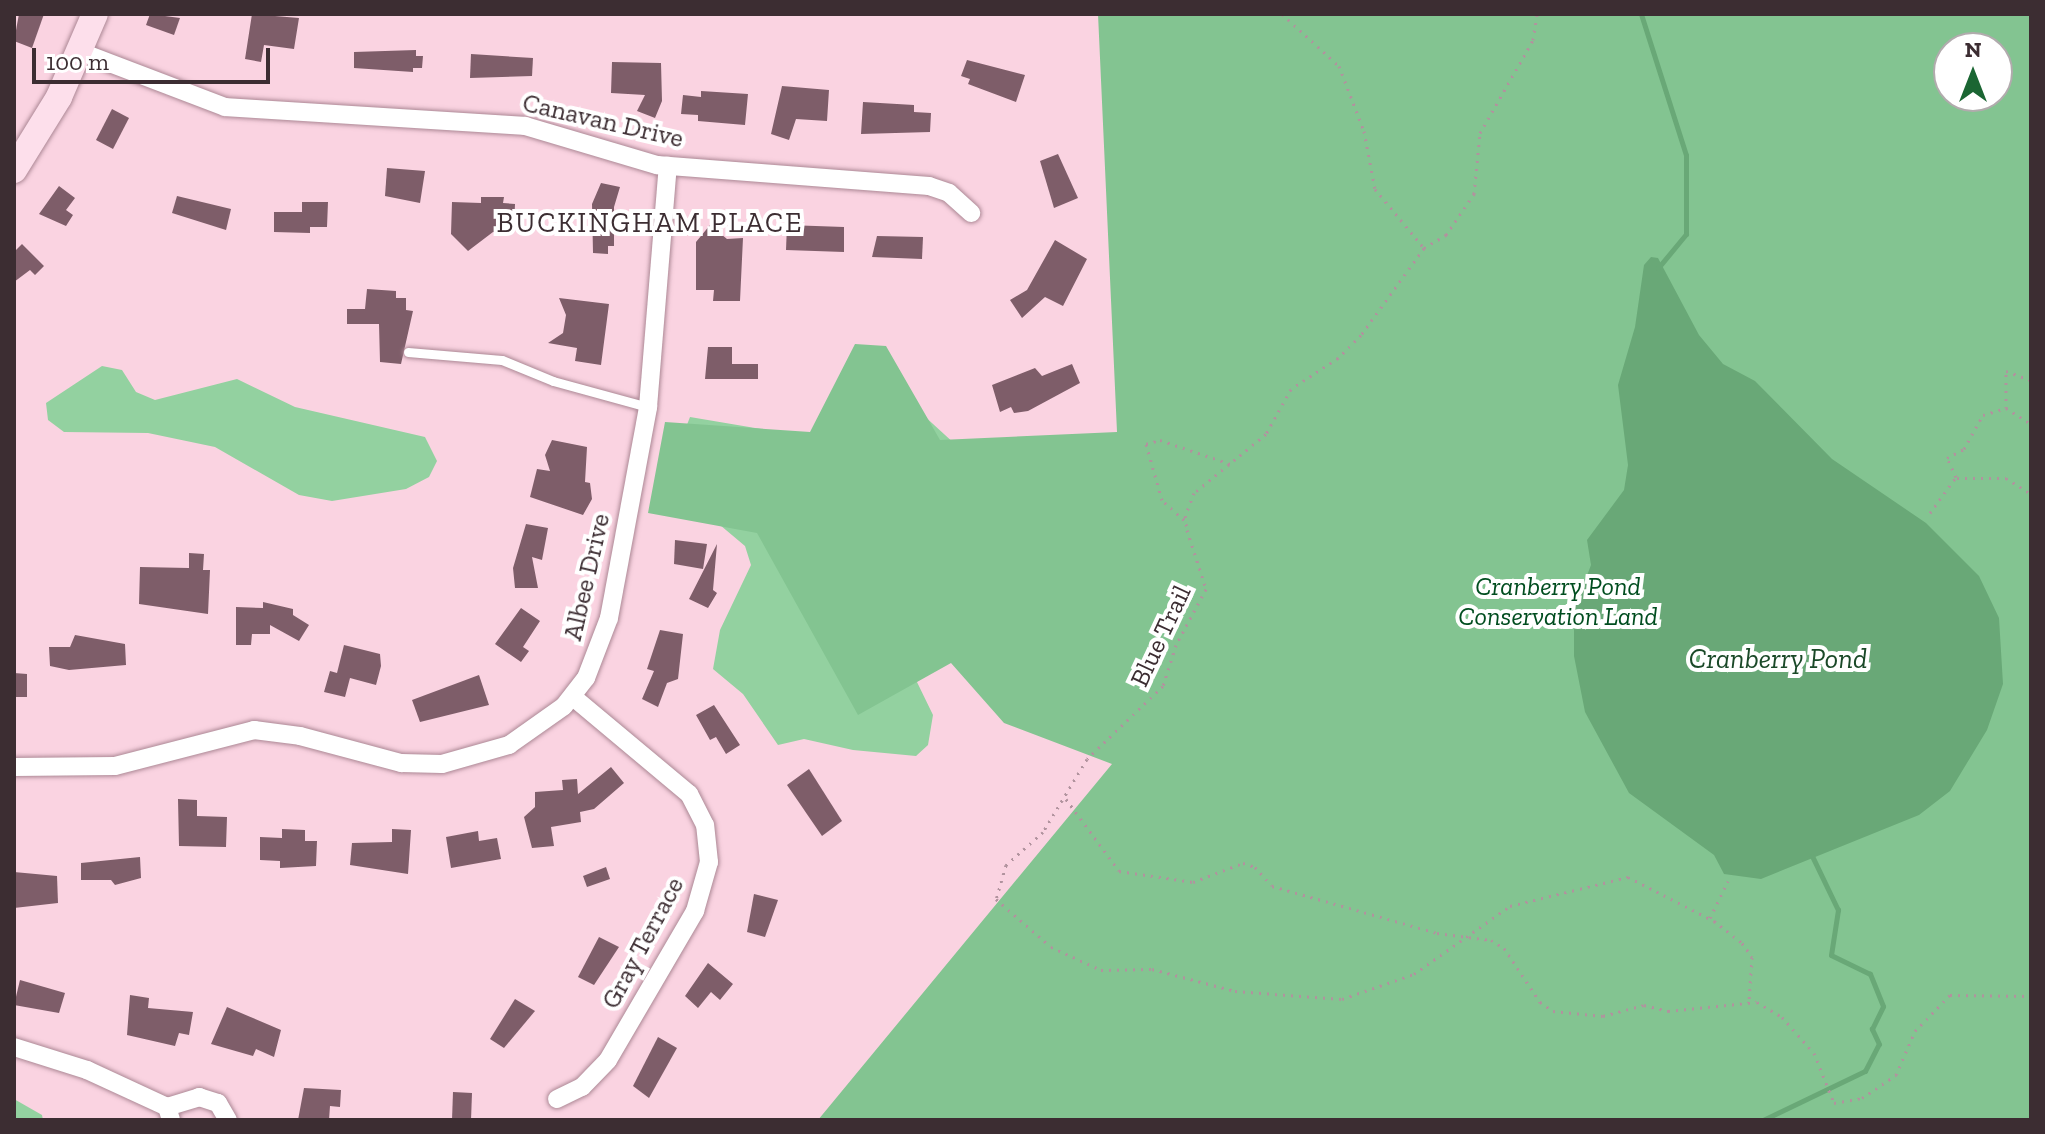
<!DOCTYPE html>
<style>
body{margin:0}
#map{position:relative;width:2045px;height:1134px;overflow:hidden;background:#fad3e1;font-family:"Zilla Slab",serif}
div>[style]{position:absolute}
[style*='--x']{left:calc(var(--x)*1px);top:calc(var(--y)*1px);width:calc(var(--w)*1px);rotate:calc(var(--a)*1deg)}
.green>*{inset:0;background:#93d1a0}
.forest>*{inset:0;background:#83c491}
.water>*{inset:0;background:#69a877}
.stream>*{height:5px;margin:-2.5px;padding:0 2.5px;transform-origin:2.5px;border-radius:2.5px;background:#69a877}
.building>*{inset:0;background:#7e5d69}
.path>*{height:3px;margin-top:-1.5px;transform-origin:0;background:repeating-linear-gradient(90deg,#b1939e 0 2px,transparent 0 8px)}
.roads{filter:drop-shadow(0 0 2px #ac8895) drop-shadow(0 0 2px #ac8895)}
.service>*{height:9px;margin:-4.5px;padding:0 4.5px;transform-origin:4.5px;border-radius:4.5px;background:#fff}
.minor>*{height:18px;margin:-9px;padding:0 9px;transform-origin:9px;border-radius:9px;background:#fff}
.secondary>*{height:26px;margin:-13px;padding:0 13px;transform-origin:13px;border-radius:13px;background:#fddfeb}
span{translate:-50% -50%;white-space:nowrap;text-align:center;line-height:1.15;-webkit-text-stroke:8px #fff;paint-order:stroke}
.street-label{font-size:26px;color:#3c2d32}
.park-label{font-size:26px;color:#004d1f;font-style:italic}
.neighbourhood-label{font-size:28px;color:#3c2d32;letter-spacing:2px}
.water-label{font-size:28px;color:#1a4928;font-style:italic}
.frame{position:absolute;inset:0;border:16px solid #3c2d32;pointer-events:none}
.north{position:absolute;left:1933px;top:32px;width:80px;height:80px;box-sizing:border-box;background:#fff;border:2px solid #b1abad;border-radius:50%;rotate:0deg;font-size:22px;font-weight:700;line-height:32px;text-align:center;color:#3c2d32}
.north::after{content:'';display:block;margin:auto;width:28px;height:36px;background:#1b6633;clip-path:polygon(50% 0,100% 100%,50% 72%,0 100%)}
.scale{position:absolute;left:32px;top:48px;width:238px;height:36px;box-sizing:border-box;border:4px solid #3c2d32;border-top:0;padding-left:10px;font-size:24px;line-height:28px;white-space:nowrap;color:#3c2d32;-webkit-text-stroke:6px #fff;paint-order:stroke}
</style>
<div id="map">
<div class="green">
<i style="clip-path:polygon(102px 366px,122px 370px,136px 392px,155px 400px,237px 379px,295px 407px,425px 437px,437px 461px,429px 477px,406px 489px,332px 501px,299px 495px,215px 447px,148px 433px,64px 432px,48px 420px,46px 403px)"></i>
<i style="clip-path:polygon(921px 413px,980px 467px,1019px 627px,916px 680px,933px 715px,928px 745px,916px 756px,853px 750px,804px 739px,778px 745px,743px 694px,713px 669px,720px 630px,751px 565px,745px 546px,720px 525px,678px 448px,690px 417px,814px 438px)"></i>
<i style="clip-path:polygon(14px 1099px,42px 1115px,43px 1120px,14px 1120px)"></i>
</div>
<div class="forest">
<i style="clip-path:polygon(evenodd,1098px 14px,2031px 14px,2031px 1120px,818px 1120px,1112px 764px,1004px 723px,951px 663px,858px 715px,757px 533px,648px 513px,665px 422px,810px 432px,855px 344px,886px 346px,940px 440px,1117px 432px,1098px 14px,1949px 48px,1997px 48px,1997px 96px,1949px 96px,1949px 48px)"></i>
</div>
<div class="water">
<i style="clip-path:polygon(1651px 257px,1658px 258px,1699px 335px,1723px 364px,1755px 381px,1832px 459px,1926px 523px,1979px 576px,1999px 618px,2003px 684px,1987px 730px,1950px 791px,1919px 815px,1761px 879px,1724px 874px,1714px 855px,1629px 793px,1585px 712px,1574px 656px,1574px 610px,1591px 565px,1587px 540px,1624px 490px,1628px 465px,1618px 385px,1635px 327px,1644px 265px)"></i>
</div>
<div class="stream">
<i style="--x:1641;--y:14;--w:148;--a:72.3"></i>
<i style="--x:1686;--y:155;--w:79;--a:90"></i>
<i style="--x:1686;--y:234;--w:44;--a:129.5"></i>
<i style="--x:1763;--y:1120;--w:113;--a:-25.7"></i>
<i style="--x:1865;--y:1071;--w:30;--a:-63"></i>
<i style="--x:1879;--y:1044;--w:17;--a:-115"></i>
<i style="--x:1872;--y:1029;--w:25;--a:-64"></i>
<i style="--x:1883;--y:1006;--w:35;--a:-112"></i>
<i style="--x:1870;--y:974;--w:43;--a:-154"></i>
<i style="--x:1831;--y:955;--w:46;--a:-81.2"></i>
<i style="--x:1838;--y:910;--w:60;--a:-115.7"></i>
</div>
<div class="building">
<i style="clip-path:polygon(19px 14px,44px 14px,32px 48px,14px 41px)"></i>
<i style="clip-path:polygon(150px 14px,180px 18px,174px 35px,146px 25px)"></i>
<i style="clip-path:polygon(252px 14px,299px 18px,294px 49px,264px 45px,261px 62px,245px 59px)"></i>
<i style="clip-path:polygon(416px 50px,416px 56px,423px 56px,422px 68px,413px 68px,413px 72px,354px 68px,354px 52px)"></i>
<i style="clip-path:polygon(471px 54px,533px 58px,532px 76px,470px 78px)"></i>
<i style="clip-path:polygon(967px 60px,1025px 75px,1016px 102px,968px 84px,970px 79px,961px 76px)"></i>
<i style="clip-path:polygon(612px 62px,661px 63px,662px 101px,655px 118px,637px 111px,645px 95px,611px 93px)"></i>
<i style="clip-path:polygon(782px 86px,829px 90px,827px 121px,796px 119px,789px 140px,771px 134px)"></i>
<i style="clip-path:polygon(701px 91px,748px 94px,745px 125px,698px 121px,698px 115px,681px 114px,683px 95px,701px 97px)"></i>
<i style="clip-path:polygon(863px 102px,914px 105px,914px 112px,931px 113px,930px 132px,861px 134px)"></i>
<i style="clip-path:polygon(112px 109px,129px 118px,113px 149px,96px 140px)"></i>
<i style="clip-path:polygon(1058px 154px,1078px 198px,1054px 208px,1040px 161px)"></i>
<i style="clip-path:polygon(387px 168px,425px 171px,420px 203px,385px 196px)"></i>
<i style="clip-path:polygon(601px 183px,620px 187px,614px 207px,614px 246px,608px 246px,608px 254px,593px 253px,592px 204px)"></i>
<i style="clip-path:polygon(59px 186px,75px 198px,66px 210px,73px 215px,66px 226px,39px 214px)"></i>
<i style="clip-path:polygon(177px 196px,231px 209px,226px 230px,172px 213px)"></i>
<i style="clip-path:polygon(481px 197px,504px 197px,503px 203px,515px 204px,514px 227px,502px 227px,502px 233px,493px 232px,468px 251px,451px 234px,452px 202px,481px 203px)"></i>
<i style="clip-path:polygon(302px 202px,328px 202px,327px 227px,310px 227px,310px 233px,274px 232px,274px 212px,302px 212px)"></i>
<i style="clip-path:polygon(710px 225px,727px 239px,743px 238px,740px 301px,713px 301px,714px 290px,696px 290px,696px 242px)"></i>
<i style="clip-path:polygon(787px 225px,844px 227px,844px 252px,786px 250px)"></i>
<i style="clip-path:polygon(877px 236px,923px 237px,922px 259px,872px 257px)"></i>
<i style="clip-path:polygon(1055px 240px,1087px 259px,1063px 306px,1045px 297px,1022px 318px,1010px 300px,1027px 290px)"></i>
<i style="clip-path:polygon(22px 244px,44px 266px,35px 275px,30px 270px,14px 282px,14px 252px)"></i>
<i style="clip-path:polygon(367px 289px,396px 291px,396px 298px,406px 298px,406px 310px,413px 311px,401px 364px,380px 362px,379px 324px,347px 324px,347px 309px,365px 309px)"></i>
<i style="clip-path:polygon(559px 298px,609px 304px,601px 365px,575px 361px,577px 348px,548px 343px,563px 333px,566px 315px)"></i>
<i style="clip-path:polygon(708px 347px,732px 347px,732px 364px,758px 364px,758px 379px,705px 379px)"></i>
<i style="clip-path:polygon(1072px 364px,1080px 383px,1028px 411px,1014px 413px,1011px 407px,1000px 412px,992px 385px,1035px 368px,1042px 376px)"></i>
<i style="clip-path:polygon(552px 440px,587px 447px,585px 482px,590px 483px,592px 499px,583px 515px,530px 497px,537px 469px,550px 471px,545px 455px)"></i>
<i style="clip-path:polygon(526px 524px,548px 528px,542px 560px,532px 557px,538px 588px,515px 588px,513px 568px)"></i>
<i style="clip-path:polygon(675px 540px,707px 544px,703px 569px,674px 564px)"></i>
<i style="clip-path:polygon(717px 544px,713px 590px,717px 593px,708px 608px,689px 599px)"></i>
<i style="clip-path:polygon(189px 553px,204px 554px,203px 570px,210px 570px,208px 614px,139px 604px,140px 567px,189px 568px)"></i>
<i style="clip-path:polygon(263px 602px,293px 609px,293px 615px,309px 625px,299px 641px,270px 625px,270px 634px,252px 634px,251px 645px,236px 645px,236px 607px,263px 608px)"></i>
<i style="clip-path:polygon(521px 608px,540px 621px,523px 647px,529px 651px,521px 662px,495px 644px)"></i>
<i style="clip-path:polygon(660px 630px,683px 634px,678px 679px,667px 683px,658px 707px,642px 699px,654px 671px,647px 669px)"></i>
<i style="clip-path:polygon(75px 635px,125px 644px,126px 665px,69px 670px,50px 666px,49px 647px,70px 647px)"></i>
<i style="clip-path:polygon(344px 645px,380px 654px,381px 666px,376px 685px,350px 678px,345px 697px,324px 692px,330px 671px,337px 673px)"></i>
<i style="clip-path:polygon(14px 673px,27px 674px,27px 697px,14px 697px)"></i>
<i style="clip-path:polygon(479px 675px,489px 705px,420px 722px,412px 700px)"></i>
<i style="clip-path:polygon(714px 705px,740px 745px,726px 754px,716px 737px,710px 740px,696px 715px)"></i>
<i style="clip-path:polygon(611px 767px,624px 783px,594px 809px,580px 812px,581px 822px,551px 827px,554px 846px,532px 848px,524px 817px,535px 807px,535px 792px,563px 790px,562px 780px,577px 779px,578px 794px)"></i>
<i style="clip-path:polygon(809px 769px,842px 821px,822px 836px,787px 785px)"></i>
<i style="clip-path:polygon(178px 799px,197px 800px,197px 816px,227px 817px,226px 847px,179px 846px)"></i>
<i style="clip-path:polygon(282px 829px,305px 830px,305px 841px,317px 841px,316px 866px,280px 868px,280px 861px,260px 860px,260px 837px,282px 838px)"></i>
<i style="clip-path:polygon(392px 829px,411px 830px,408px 874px,350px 865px,352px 843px,392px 842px)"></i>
<i style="clip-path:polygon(478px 831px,479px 841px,497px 838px,501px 859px,451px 868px,446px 837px)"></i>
<i style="clip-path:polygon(140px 857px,141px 878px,115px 885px,111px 880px,81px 880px,81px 863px)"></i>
<i style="clip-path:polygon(606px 867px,610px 879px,587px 887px,583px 876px)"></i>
<i style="clip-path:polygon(14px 872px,57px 876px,58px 903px,14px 908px)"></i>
<i style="clip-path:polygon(754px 894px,778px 900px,765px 937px,747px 932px)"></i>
<i style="clip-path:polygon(599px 937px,619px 947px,594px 985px,578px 977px)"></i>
<i style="clip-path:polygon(708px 963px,733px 984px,720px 1000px,711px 992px,698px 1008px,685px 996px)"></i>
<i style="clip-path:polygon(20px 980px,65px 993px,59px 1013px,14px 1005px)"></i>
<i style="clip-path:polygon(130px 995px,149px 998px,148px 1008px,193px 1012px,189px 1035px,179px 1033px,175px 1046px,127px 1035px)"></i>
<i style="clip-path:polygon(515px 999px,535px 1011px,504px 1048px,490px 1039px)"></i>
<i style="clip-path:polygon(227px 1007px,281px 1030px,274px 1057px,256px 1049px,253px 1056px,211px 1044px)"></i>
<i style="clip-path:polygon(658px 1037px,677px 1048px,649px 1098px,633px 1086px)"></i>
<i style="clip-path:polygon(304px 1088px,341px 1090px,340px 1107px,330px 1106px,329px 1120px,298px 1120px)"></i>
<i style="clip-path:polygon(453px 1092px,472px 1093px,471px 1120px,452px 1120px)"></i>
</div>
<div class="path">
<i style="--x:1282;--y:14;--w:77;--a:42.4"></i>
<i style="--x:1339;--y:66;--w:70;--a:69"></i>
<i style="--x:1364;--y:131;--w:59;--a:79.3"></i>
<i style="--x:1375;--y:189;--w:77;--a:50.3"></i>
<i style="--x:1424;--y:248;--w:107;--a:125.9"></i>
<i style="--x:1361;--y:335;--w:33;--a:135"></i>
<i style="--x:1338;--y:358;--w:56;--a:146.6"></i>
<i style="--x:1291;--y:389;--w:51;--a:119.1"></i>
<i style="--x:1266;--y:434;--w:93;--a:140.7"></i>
<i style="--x:1194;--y:493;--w:25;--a:111"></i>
<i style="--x:1185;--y:516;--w:14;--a:82"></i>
<i style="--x:1187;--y:530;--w:62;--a:72.1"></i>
<i style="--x:1206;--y:589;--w:64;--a:118.2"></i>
<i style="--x:1176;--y:645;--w:43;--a:107.6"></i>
<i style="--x:1163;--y:686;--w:105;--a:136.2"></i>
<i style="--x:1087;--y:759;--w:85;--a:121.1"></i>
<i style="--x:1043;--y:832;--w:50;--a:138.3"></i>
<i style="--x:1006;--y:865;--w:35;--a:106"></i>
<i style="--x:996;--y:899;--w:73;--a:41.1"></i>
<i style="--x:1051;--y:947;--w:55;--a:24.7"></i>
<i style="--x:1101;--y:970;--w:51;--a:-1.1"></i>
<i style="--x:1152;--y:969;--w:86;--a:14.8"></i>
<i style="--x:1235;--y:991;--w:107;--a:4.3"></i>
<i style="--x:1342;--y:999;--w:76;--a:-19.1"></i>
<i style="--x:1414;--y:974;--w:118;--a:-35.3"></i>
<i style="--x:1510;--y:906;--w:122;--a:-13.8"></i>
<i style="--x:1628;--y:877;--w:97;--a:27.1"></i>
<i style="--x:1714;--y:921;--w:36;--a:38"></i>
<i style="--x:1742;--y:943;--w:17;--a:54"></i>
<i style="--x:1752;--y:957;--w:44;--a:93.9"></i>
<i style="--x:1424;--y:248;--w:26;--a:-31"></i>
<i style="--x:1446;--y:235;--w:50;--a:-55.7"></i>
<i style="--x:1474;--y:194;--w:61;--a:-84.4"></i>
<i style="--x:1480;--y:133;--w:107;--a:-60.3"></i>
<i style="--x:1533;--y:40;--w:26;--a:-81"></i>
<i style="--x:2006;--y:408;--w:37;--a:-90"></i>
<i style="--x:2006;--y:371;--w:27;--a:20"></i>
<i style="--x:1957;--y:478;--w:49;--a:0"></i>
<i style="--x:2006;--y:478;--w:30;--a:33"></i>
<i style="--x:1930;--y:513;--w:44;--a:-54.2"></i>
<i style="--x:1956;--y:477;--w:21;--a:-115"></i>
<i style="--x:1947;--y:458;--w:19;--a:-28"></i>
<i style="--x:1964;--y:449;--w:39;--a:-61"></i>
<i style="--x:1983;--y:415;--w:24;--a:-17"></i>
<i style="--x:2006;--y:408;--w:30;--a:33"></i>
<i style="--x:1184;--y:520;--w:30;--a:-138"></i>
<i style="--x:1162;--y:500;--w:58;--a:-105.9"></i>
<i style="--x:1146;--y:444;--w:15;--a:-16"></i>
<i style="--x:1160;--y:440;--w:75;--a:18.7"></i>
<i style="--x:1066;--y:799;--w:89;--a:53.6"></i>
<i style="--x:1119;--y:871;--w:75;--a:8.5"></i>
<i style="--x:1193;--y:882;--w:53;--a:-20.8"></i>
<i style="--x:1243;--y:863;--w:13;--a:18"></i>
<i style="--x:1255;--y:867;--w:25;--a:48"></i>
<i style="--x:1272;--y:886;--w:172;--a:15.9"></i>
<i style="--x:1437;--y:933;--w:54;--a:7.4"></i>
<i style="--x:1491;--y:940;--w:15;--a:32"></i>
<i style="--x:1504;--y:948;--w:65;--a:56.3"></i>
<i style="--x:1540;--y:1002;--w:16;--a:35"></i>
<i style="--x:1553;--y:1011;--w:50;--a:5.7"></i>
<i style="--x:1603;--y:1016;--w:42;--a:-15"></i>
<i style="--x:1644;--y:1005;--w:25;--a:14"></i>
<i style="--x:1668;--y:1011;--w:89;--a:-5.8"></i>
<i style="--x:1757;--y:1002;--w:29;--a:31"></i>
<i style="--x:1782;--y:1017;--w:48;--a:48.4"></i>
<i style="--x:1814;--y:1053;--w:54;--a:68.2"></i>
<i style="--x:1834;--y:1103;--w:28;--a:-10"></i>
<i style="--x:1862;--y:1098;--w:41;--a:-34.1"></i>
<i style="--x:1896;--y:1075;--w:48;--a:-66.6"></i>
<i style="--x:1915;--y:1031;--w:50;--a:-45.8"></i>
<i style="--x:1950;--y:995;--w:81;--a:0.7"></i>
<i style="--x:1710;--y:918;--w:41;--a:-64.1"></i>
</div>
<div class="roads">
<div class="service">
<i style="--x:408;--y:352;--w:94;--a:4.9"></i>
<i style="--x:502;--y:360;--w:55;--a:22.4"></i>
<i style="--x:553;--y:381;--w:98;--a:15.3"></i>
</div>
<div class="minor">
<i style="--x:81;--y:52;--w:154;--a:20.9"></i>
<i style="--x:225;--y:107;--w:301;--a:3.6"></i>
<i style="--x:525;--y:126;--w:138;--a:16.5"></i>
<i style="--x:657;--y:165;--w:273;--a:4.4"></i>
<i style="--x:929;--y:186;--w:21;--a:19"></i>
<i style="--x:949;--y:193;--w:30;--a:42"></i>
<i style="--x:14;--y:767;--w:101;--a:-0.6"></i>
<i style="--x:115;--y:766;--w:144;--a:-14.5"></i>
<i style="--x:254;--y:730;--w:46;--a:7.4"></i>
<i style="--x:300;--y:736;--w:105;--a:15"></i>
<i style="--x:401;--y:763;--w:41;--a:1.4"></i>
<i style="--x:442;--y:764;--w:70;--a:-15.8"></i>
<i style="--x:509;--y:745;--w:67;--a:-35.3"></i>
<i style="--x:564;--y:706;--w:36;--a:-52"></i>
<i style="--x:586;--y:678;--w:64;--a:-69"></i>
<i style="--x:609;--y:618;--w:215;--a:-79.5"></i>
<i style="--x:648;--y:407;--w:242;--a:-85.3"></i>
<i style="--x:14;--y:1047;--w:77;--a:17.5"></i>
<i style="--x:87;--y:1070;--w:88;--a:24.8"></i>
<i style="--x:557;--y:1099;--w:28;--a:-26"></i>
<i style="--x:582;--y:1087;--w:37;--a:-46"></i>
<i style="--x:608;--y:1060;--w:173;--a:-59.7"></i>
<i style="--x:695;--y:911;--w:51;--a:-74.1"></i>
<i style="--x:709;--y:862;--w:37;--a:-96"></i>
<i style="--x:705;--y:825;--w:35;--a:-117"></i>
<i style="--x:689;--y:794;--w:151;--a:-140.1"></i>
<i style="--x:171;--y:1120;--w:14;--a:-107"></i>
<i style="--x:167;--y:1107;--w:34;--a:-17"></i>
<i style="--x:199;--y:1097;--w:20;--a:18"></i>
<i style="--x:218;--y:1103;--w:20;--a:60"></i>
</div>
<div class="secondary">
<i style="--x:14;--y:170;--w:86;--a:-58.3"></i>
<i style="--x:59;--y:97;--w:90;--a:-66.6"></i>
</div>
</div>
<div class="street-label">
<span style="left:603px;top:121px;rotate:13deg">Canavan Drive</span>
<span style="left:587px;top:577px;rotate:-77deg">Albee Drive</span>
<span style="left:1161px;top:636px;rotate:-65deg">Blue Trail</span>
<span style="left:643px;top:943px;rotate:-62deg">Gray Terrace</span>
</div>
<div class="park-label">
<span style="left:1558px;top:602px">Cranberry Pond<br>Conservation Land</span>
</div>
<div class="neighbourhood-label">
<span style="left:650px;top:223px">BUCKINGHAM PLACE</span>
</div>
<div class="water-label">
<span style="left:1778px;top:659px">Cranberry Pond</span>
</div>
<div class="frame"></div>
<div class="north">N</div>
<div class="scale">100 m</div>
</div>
